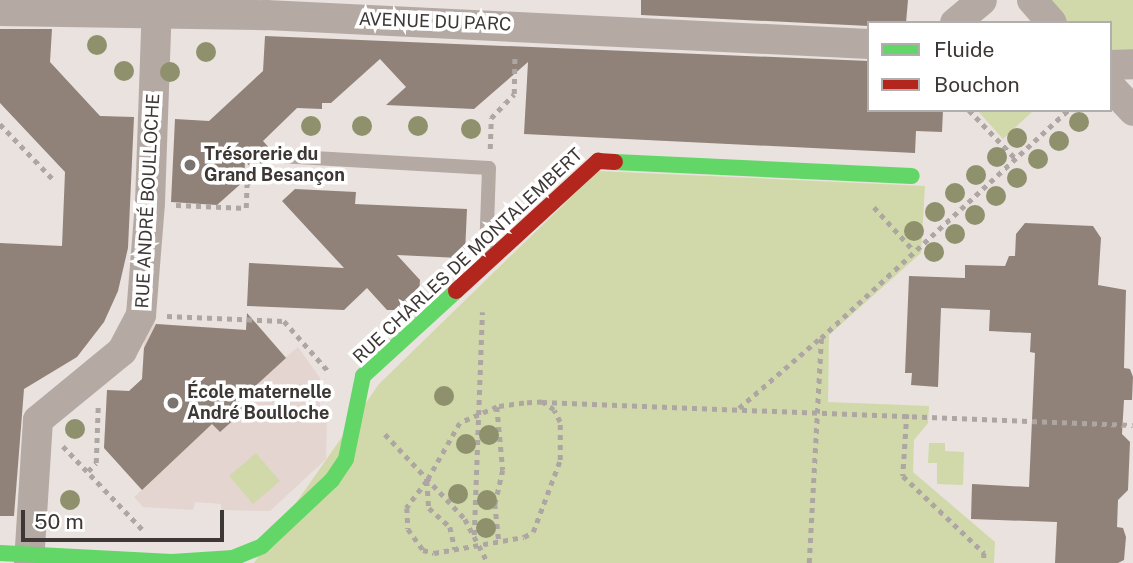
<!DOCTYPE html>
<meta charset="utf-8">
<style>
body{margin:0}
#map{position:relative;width:1133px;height:563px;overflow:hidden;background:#eae2df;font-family:"Public Sans",sans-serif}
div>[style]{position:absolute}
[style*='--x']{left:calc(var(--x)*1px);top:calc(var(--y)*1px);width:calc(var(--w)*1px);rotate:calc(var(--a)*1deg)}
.built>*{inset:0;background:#e5d5d0}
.green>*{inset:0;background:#d1d9aa}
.building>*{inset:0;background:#908279}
.path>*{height:4.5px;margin-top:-2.25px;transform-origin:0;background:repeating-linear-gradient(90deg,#aea6a2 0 5px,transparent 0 10px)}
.lane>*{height:14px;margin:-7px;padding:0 7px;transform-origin:7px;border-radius:7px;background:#b5a9a4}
.street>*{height:30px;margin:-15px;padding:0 15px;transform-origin:15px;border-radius:15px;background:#b5a9a4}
.fast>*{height:16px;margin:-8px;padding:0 8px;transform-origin:8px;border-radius:8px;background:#63d668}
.jam>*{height:16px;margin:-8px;padding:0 8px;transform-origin:8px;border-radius:8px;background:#b3261e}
.trees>*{width:20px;height:20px;margin:-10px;border-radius:50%;background:#8e916c}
.dots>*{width:19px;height:19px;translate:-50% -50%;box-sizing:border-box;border:4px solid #fff;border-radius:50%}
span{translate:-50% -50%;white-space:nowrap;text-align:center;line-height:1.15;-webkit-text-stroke:7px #fff;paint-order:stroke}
.street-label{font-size:18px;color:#3d3735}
.poi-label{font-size:18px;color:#3d3735;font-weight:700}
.left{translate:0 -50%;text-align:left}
.legend{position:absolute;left:867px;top:21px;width:245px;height:91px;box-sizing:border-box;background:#fff;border:2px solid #b1afae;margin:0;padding:9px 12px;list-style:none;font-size:21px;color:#3d3735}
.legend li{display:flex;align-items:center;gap:14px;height:35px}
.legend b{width:35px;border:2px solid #b1afae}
.scale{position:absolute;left:21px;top:510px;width:203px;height:32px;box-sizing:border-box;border:4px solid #3d3735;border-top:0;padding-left:9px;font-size:21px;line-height:24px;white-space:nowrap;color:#3d3735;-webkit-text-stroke:5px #fff;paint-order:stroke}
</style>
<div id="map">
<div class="built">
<i style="clip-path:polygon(145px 323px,263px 331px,286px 357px,298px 347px,320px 378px,320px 416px,327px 418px,326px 459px,270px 511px,221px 510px,221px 504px,195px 502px,193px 510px,143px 507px,134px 497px,142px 490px,104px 448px,107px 390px,129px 391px,142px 379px)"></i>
</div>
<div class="green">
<i style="clip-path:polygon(1044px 0,1133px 0,1133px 54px,1110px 52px,1110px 23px,1063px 23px)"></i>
<i style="clip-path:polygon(977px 110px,1034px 110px,1003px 139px)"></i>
<i style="clip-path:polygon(598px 171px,925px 186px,921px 253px,829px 335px,828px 402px,929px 406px,928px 423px,914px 440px,913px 472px,995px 542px,994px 563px,254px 563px,379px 384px)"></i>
<i style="clip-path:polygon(929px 443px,945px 443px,945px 451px,964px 452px,963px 485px,937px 484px,937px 463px,928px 463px)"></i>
<i style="clip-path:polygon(256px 453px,280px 481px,253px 504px,229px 476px)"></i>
</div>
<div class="building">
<i style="clip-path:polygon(641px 0,908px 0,906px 23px,869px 23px,869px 26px,641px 15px)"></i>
<i style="clip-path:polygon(0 29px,52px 29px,50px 62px,100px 116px,134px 117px,128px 248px,118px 291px,104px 322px,77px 357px,24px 389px,14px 516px,0 516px,0 243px,62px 246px,65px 172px,0 103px)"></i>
<i style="clip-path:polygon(265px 36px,869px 61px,869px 110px,943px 110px,942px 132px,916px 131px,915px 153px,524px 134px,528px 62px,474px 109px,386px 105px,406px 87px,380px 59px,331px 103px,322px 103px,322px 109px,297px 108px,263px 141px,271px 150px,270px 157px,254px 171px,245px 161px,244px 181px,217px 205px,171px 202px,175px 119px,209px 121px,263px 71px)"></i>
<i style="clip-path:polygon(295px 189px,356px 192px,355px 204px,467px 209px,465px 253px,460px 258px,397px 255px,420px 280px,419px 295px,402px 310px,387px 310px,367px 288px,344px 310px,247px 306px,249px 263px,344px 268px,282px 201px)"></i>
<i style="clip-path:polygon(1025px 223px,1093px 226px,1101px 238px,1098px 285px,1126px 290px,1124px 368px,1130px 369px,1133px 377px,1132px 400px,1124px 400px,1122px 434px,1130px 442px,1128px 490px,1118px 500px,1117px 527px,1123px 528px,1126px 537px,1124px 560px,1118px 563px,1055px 563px,1057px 522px,971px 519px,972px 484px,1029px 487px,1035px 353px,1030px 352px,1031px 333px,989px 331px,990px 310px,941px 308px,938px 387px,911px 385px,912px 373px,905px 373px,909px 276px,965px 278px,965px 265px,1005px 266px,1009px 256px,1015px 256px,1016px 234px)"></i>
<i style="clip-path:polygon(247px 313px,286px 358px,239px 401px,246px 409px,220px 432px,212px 424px,142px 490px,104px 448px,107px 390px,129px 391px,142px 379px,144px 348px,156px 324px,246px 330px)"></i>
</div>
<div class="path">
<i style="--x:969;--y:110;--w:66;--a:46.2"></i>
<i style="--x:0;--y:124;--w:76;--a:46.1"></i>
<i style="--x:490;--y:149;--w:31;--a:-88"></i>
<i style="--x:491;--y:118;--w:33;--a:-46"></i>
<i style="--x:514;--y:94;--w:39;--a:-89"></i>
<i style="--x:176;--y:205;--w:70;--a:2.5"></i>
<i style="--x:246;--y:208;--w:24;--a:-88"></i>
<i style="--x:247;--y:184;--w:23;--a:-41"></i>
<i style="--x:874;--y:207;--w:59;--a:47.7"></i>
<i style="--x:167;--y:316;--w:117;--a:2.4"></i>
<i style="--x:284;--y:321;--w:69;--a:48.5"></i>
<i style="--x:542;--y:402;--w:591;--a:2.23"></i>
<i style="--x:497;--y:407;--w:63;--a:84.6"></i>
<i style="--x:503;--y:470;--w:35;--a:103"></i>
<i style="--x:495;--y:504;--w:36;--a:84"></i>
<i style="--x:739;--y:408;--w:107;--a:-40.8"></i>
<i style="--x:907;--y:414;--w:62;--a:93.7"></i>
<i style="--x:903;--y:476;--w:112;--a:43.5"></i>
<i style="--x:984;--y:553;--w:10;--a:90"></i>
<i style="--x:385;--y:434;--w:117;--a:46.7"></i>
<i style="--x:465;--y:519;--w:50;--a:62.4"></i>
<i style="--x:63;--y:446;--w:115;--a:46.4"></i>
<i style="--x:88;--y:471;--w:11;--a:-45"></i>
<i style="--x:96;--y:463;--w:57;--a:-88"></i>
<i style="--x:427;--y:481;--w:34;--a:127"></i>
<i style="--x:407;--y:508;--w:21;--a:87"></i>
<i style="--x:408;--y:529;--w:26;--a:54"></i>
<i style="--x:423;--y:550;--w:11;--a:15"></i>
<i style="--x:434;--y:553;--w:91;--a:-10.1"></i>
<i style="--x:524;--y:537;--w:10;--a:-29"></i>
<i style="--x:533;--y:532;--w:77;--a:-69.4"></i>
<i style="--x:560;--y:460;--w:38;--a:-90"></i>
<i style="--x:560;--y:422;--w:13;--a:-117"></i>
<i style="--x:554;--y:410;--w:14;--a:-146"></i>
<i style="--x:542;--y:402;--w:18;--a:177"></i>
<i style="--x:524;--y:403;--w:27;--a:172"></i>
<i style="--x:497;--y:407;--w:40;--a:156.6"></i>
<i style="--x:460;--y:423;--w:67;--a:119.6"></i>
<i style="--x:427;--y:481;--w:27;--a:86"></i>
<i style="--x:429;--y:508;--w:28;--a:42"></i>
<i style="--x:450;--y:527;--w:23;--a:77"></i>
<i style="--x:474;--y:535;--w:223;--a:-87.9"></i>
<i style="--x:809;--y:563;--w:225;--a:-86.9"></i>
<i style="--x:821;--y:338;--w:336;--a:-42.7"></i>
</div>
<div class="lane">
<i style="--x:279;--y:156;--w:210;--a:3.3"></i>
<i style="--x:489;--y:168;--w:85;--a:92"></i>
</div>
<div class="street">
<i style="--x:1032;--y:0;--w:30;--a:49"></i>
<i style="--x:0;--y:11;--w:266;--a:0.9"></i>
<i style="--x:266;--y:15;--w:604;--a:2.75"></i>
<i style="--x:955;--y:23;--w:35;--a:-40"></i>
<i style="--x:1110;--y:65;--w:23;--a:-2"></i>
<i style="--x:1110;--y:86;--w:34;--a:47"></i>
<i style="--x:29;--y:563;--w:143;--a:-86.4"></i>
<i style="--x:38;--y:420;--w:109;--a:-39.4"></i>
<i style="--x:122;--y:351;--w:41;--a:-62.2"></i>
<i style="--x:141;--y:315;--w:112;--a:-85.4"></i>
<i style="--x:150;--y:203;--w:203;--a:-88"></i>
</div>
<div class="fast">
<i style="--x:615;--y:162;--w:297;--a:2.7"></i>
<i style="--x:0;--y:553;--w:172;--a:3"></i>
<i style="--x:172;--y:562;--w:61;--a:-3.8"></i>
<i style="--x:233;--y:558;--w:31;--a:-22"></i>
<i style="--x:262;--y:546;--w:96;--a:-43.3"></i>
<i style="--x:332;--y:480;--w:25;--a:-56"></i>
<i style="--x:346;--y:459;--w:85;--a:-78.4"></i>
<i style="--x:363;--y:376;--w:126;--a:-42.4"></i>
</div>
<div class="jam">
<i style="--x:456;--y:291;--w:193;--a:-42.5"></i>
<i style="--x:598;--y:161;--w:17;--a:3"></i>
</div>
<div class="trees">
<i style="left:97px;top:45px"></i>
<i style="left:206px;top:52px"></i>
<i style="left:124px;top:71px"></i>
<i style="left:170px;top:72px"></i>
<i style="left:1079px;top:122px"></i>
<i style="left:311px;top:126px"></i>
<i style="left:362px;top:126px"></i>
<i style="left:418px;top:126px"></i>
<i style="left:471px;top:129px"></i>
<i style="left:1017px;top:138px"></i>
<i style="left:1059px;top:141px"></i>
<i style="left:997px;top:157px"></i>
<i style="left:1038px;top:159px"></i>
<i style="left:976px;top:175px"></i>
<i style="left:1017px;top:178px"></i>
<i style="left:955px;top:193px"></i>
<i style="left:996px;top:196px"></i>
<i style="left:935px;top:212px"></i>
<i style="left:975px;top:215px"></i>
<i style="left:914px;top:231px"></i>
<i style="left:955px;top:234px"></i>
<i style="left:934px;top:252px"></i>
<i style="left:444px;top:396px"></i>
<i style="left:75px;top:429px"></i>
<i style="left:489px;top:435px"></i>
<i style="left:466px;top:444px"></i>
<i style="left:458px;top:494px"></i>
<i style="left:70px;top:500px"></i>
<i style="left:487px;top:500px"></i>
<i style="left:486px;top:528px"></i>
</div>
<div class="dots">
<i style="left:190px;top:165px;background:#7a7370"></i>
<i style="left:173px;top:403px;background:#7a7370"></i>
</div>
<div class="street-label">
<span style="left:435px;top:22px;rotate:2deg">AVENUE DU PARC</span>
<span style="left:148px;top:201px;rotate:-87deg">RUE ANDRÉ BOULLOCHE</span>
<span style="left:468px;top:256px;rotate:-43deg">RUE CHARLES DE MONTALEMBERT</span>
</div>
<div class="poi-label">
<span class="left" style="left:204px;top:165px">Trésorerie du<br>Grand Besançon</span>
<span class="left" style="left:187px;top:403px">École maternelle<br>André Boulloche</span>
</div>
<ul class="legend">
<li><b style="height:9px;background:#63d668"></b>Fluide</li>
<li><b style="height:9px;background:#b3261e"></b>Bouchon</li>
</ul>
<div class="scale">50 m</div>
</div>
